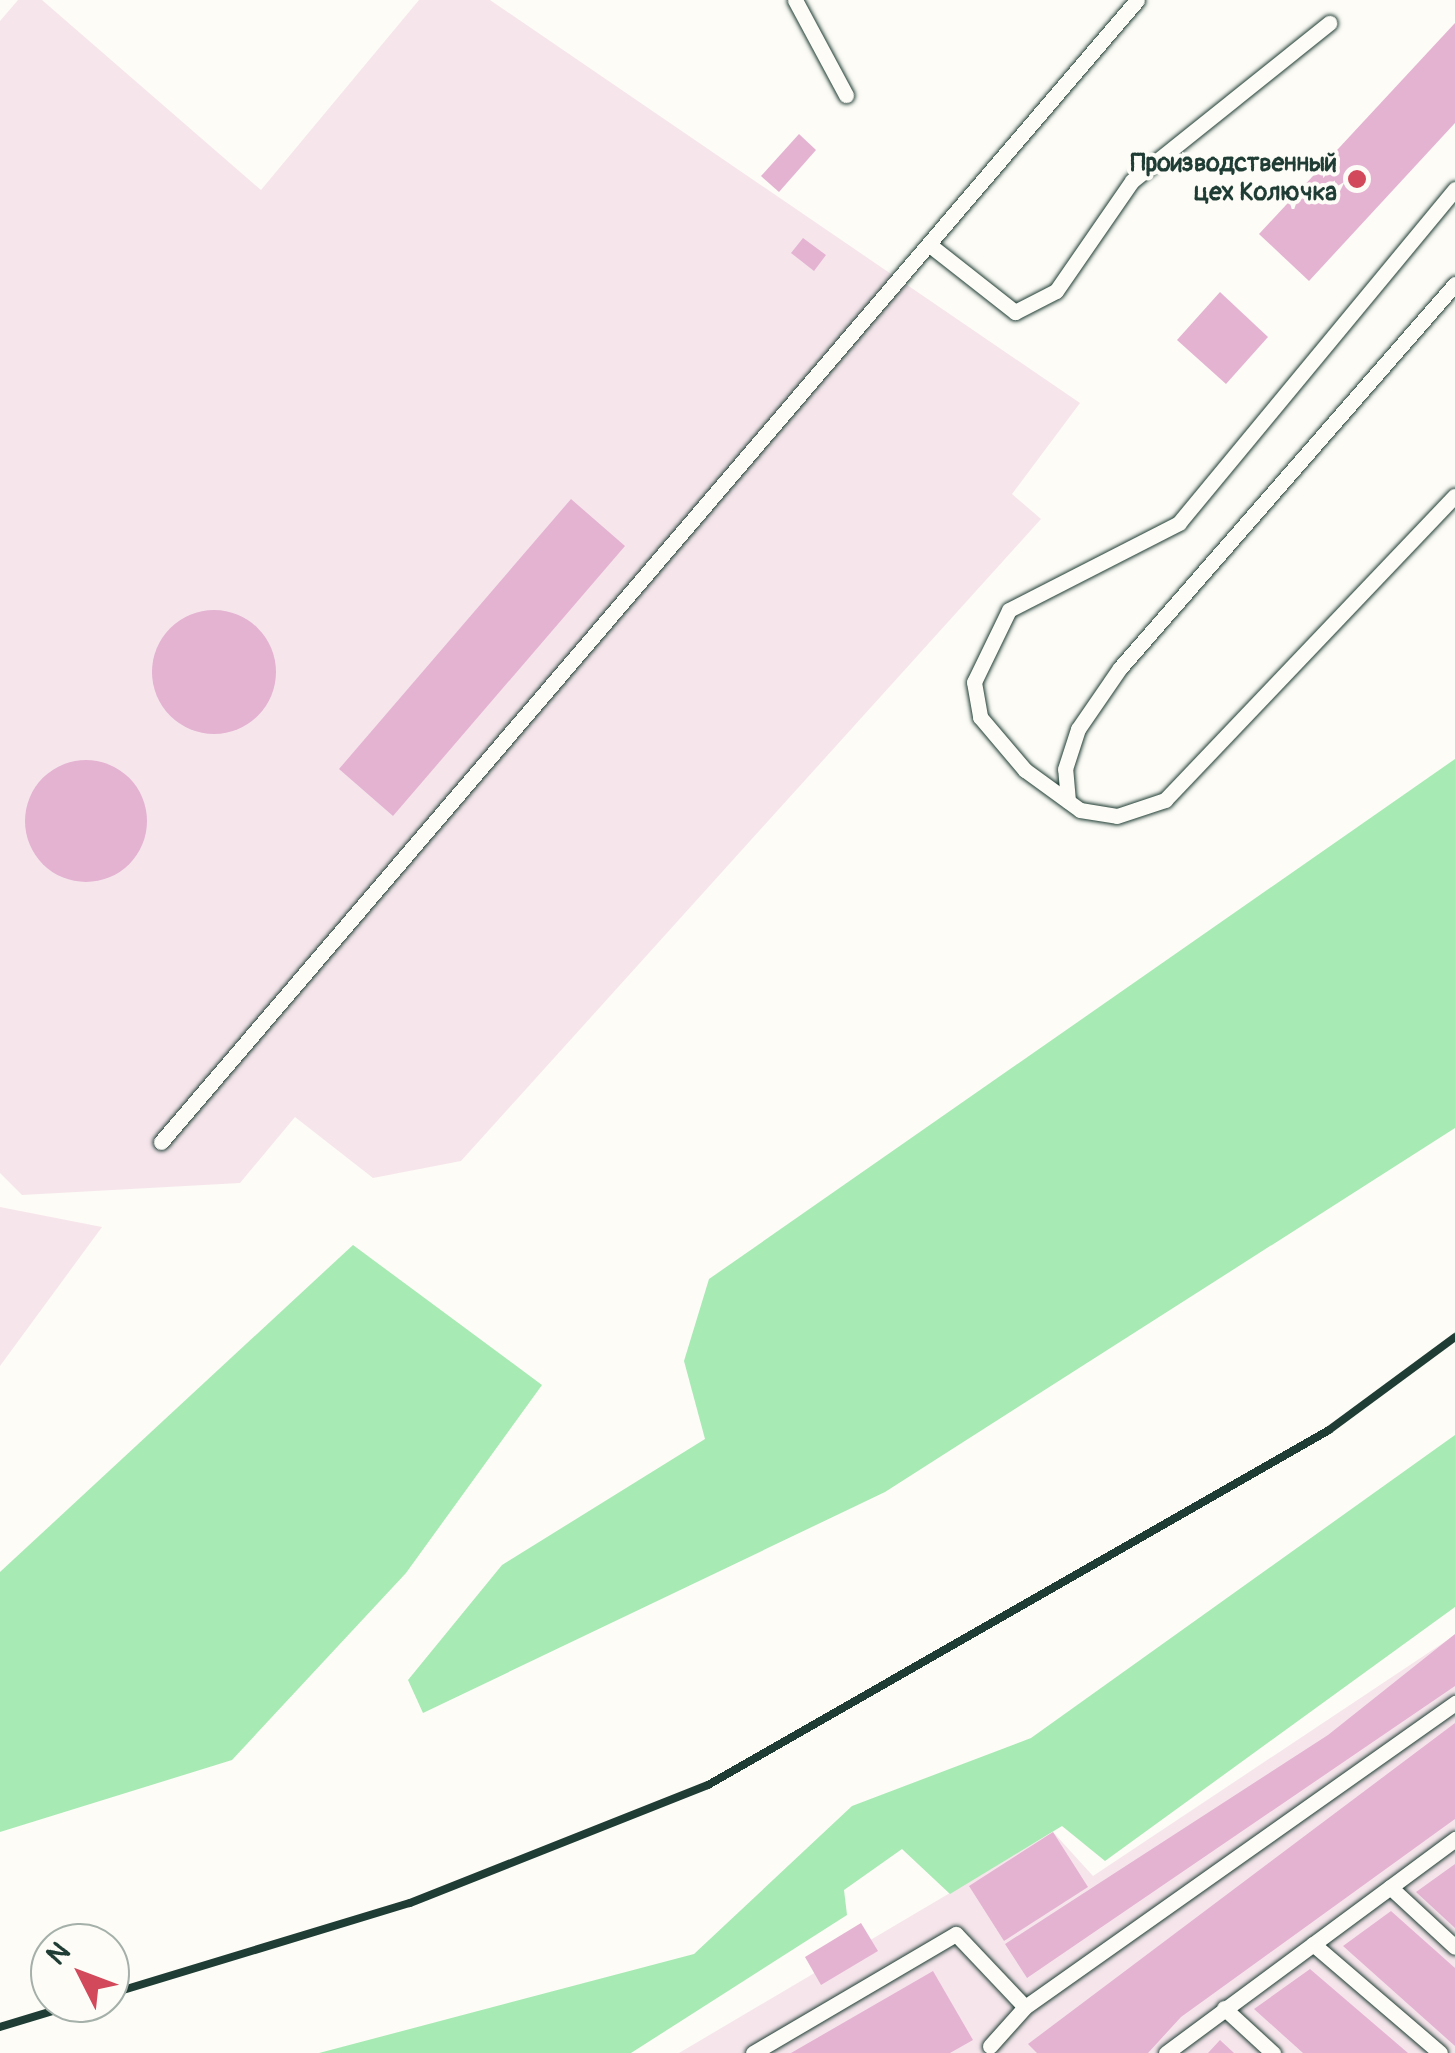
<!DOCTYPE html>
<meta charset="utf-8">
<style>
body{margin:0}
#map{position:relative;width:1455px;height:2053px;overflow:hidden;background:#fdfcf7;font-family:Pangolin,sans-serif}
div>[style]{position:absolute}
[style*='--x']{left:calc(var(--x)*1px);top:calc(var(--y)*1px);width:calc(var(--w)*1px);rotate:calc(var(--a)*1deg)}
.built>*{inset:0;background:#f6e6ec}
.green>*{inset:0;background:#a8eab4}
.building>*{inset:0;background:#e4b3d2}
.round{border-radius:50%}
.roads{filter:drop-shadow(0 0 2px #1f3d34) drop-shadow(0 0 2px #1f3d34)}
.lane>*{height:15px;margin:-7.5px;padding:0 7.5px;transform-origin:7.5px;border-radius:7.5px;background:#fdfcf7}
.rail>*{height:8px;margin:-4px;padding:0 4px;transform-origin:4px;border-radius:4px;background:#1f3d34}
.dots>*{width:28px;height:28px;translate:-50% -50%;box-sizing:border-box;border:5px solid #fdfcf7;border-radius:50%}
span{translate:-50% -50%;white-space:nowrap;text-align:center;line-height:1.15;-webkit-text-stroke:8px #fdfcf7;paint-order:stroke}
.poi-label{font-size:25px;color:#1f3d34;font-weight:700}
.right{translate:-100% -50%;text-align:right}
.north{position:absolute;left:30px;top:1923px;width:100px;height:100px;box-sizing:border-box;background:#fdfcf7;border:2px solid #a4b0a9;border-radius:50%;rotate:312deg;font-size:28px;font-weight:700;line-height:40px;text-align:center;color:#1f3d34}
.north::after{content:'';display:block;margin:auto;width:35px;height:45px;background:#d1495b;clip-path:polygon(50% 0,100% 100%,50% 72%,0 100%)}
</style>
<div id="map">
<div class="built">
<i style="clip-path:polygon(18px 0,42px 0,261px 190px,419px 0,490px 0,1080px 403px,1012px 494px,1041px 519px,461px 1161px,373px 1178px,295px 1117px,240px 1183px,22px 1195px,0 1173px,0 21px)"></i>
<i style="clip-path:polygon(0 1207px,102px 1227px,0 1366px)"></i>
<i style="clip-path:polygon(1455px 1635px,1455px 2053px,679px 2053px,1053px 1832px,1093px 1876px)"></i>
</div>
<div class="green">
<i style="clip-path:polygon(1455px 759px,1455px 1128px,885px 1492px,423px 1713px,408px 1680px,502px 1565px,705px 1439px,684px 1361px,709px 1279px)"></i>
<i style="clip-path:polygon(353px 1245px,542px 1385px,406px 1573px,232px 1760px,0 1832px,0 1572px)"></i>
<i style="clip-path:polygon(1455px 1435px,1455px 1607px,1105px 1861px,1062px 1826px,950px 1894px,902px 1849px,844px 1890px,847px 1915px,631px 2053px,319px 2053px,694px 1954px,852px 1806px,1031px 1738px)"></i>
</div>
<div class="building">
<i style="clip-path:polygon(1455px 23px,1455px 123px,1309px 281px,1259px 234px)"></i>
<i style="clip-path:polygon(799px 134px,816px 150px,779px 192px,761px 176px)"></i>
<i style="clip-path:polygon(803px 238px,826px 255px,814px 271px,791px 253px)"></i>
<i style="clip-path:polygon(1220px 292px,1268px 337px,1226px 384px,1177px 340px)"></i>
<i style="clip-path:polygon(571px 499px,625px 546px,393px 816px,339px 769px)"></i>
<i class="round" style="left:152px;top:610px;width:124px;height:124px"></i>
<i class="round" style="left:25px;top:760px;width:122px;height:122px"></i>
<i style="clip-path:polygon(1455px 1634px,1455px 1686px,1027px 1978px,1005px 1944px,1328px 1735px)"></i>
<i style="clip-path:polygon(1455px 1723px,1455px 1819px,1181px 2017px,1148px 2053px,1037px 2053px,1028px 2044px)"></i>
<i style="clip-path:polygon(1053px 1832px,1088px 1887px,1004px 1941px,969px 1886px)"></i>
<i style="clip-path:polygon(1455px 1864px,1455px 1928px,1416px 1892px)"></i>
<i style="clip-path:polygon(1391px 1911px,1455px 1968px,1455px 2046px,1343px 1946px)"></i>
<i style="clip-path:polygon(861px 1923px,878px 1951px,821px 1985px,805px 1957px)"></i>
<i style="clip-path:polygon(1310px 1969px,1408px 2053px,1303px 2053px,1254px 2009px)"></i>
<i style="clip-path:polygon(933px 1971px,973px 2040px,950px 2053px,791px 2053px)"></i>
<i style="clip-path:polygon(1220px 2040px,1234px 2053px,1208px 2053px)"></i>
</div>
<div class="roads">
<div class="lane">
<i style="--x:795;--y:0;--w:108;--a:61.8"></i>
<i style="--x:1455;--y:189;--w:433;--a:129.6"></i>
<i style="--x:1179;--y:523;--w:191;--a:152.9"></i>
<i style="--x:1009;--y:610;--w:80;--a:115.9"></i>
<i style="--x:974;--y:682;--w:36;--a:80"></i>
<i style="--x:980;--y:717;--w:70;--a:49.7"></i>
<i style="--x:1025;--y:770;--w:68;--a:36"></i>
<i style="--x:1080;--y:810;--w:37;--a:9"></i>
<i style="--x:1117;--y:816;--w:51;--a:-18.4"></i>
<i style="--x:1165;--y:800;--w:420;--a:-46.4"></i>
<i style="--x:931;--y:246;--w:107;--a:38.2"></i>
<i style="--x:1015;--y:312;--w:46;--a:-27.1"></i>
<i style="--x:1056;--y:291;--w:134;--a:-55.4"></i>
<i style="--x:1132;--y:181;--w:253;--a:-38.7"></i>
<i style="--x:1068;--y:801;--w:32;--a:-95"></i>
<i style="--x:1065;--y:769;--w:42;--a:-72"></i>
<i style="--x:1078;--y:729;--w:74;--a:-55.5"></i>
<i style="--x:1120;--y:668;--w:510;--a:-48.9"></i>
<i style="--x:161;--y:1142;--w:1502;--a:-49.48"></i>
<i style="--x:1390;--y:1887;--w:88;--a:42.7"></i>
<i style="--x:1313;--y:1944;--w:167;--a:40.6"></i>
<i style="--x:1224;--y:2008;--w:67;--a:42.6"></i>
<i style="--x:990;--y:2046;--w:52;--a:-48.1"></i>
<i style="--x:1025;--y:2007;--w:527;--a:-35.26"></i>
<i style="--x:753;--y:2053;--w:235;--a:-30.4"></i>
<i style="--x:956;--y:1934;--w:100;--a:46.6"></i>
<i style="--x:1166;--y:2053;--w:360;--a:-36.5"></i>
</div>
</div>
<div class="rail">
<i style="--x:110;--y:1994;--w:313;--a:-16.9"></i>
<i style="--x:410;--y:1903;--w:321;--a:-21.6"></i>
<i style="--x:708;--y:1785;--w:715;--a:-29.75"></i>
<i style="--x:1329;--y:1430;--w:157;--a:-36.4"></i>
<i style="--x:0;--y:2027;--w:83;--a:-16.9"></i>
</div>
<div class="dots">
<i style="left:1357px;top:179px;background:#d1495b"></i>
</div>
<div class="poi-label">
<span class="right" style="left:1337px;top:179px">Производственный<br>цех Колючка</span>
</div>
<div class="north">N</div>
</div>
